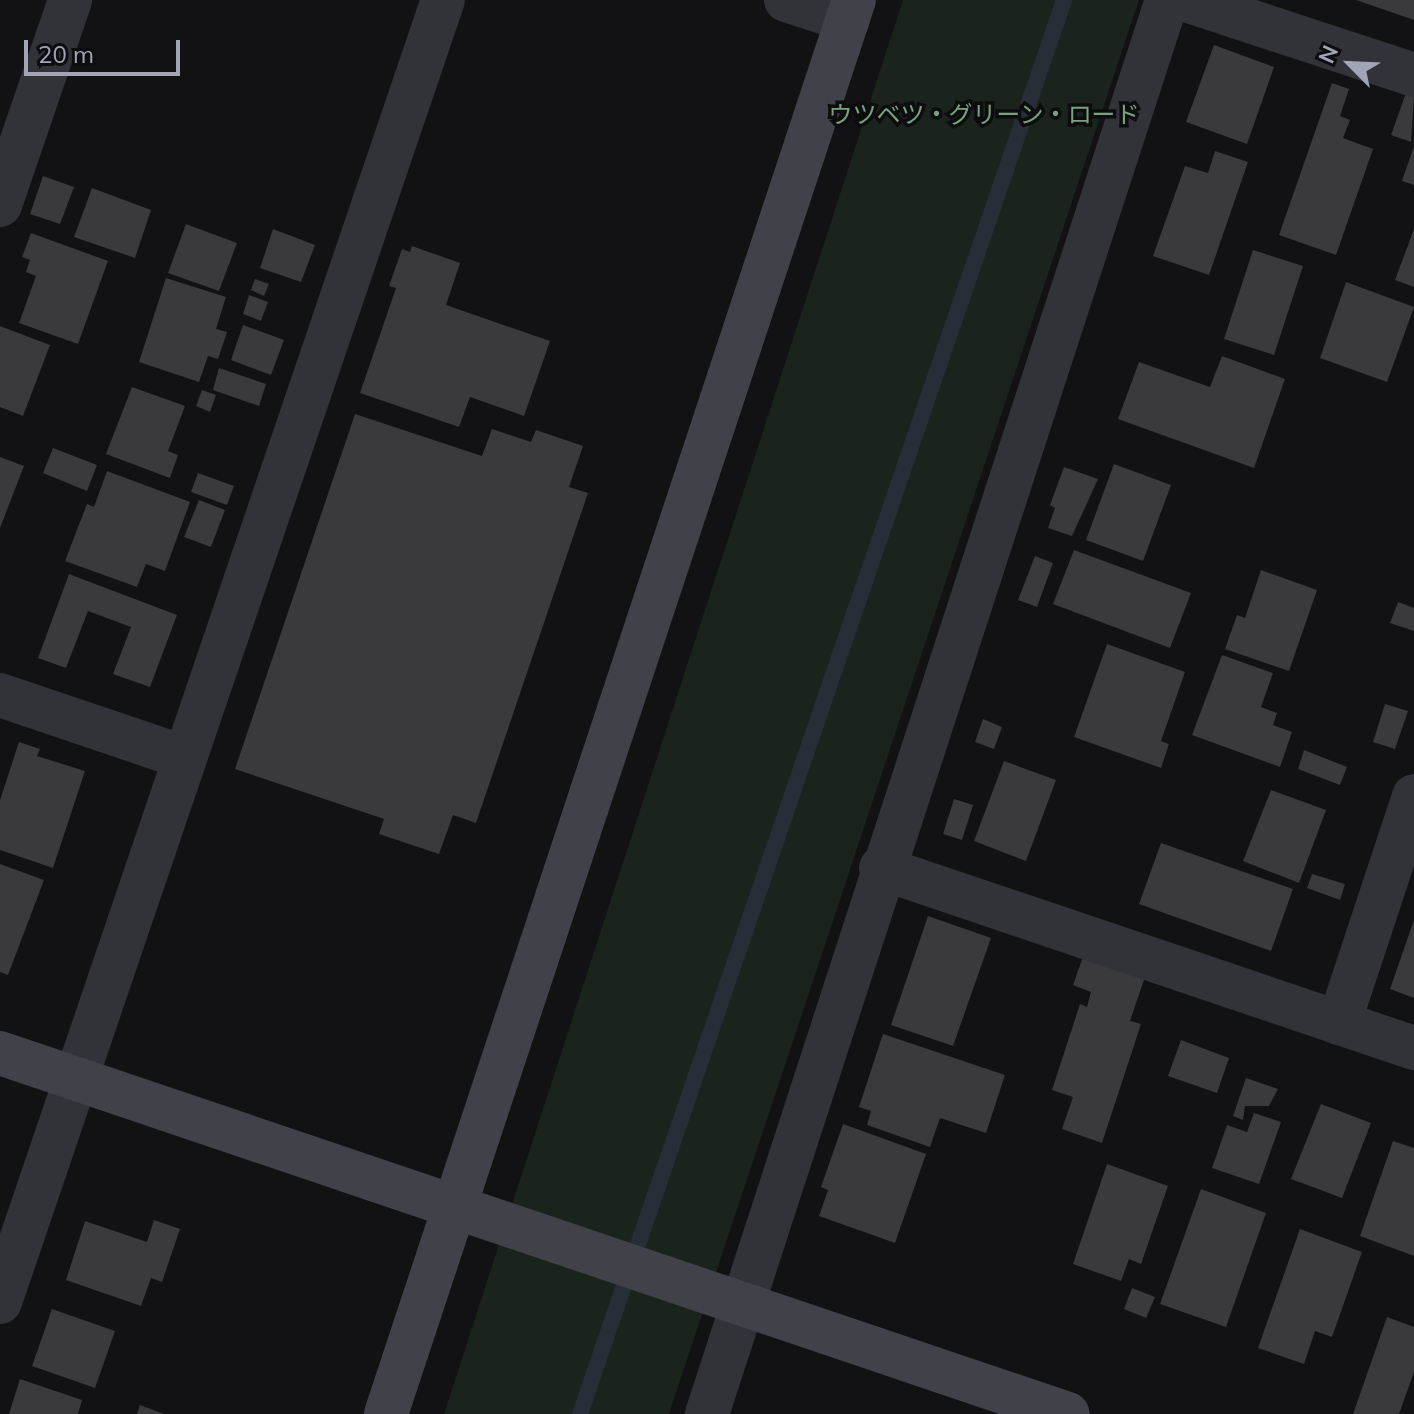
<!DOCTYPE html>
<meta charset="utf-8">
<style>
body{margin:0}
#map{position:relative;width:1414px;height:1414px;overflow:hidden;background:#121113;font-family:Mulish,"Noto Sans JP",sans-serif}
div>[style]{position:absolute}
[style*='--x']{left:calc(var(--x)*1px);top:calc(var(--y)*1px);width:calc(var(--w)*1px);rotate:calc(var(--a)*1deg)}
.green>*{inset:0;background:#1b231d}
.stream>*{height:16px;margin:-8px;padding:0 8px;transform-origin:8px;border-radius:8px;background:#272e38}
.building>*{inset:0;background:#39393e}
.street>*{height:44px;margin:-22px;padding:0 22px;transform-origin:22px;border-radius:22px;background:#323239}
.secondary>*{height:44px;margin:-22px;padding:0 22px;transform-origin:22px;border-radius:22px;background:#404149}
span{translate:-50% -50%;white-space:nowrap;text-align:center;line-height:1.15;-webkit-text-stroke:7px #0d0c0e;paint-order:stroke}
.park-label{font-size:24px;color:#76a37e}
.north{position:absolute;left:1310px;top:24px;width:80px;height:80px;-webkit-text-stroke:6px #0d0c0e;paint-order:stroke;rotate:294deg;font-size:22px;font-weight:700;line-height:32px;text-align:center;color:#a1a5b5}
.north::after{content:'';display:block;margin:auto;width:28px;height:36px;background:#a1a5b5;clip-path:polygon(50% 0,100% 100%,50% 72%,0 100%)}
.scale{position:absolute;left:24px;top:40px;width:156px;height:36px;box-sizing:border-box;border:4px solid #a1a5b5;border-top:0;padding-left:10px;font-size:24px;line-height:28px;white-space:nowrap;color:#a1a5b5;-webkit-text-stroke:6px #0d0c0e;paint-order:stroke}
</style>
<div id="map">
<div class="green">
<i style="clip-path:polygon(903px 0,1139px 0,669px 1414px,444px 1414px)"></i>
</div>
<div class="stream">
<i style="--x:580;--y:1414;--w:1495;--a:-71.1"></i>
</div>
<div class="building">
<i style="clip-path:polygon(1356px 0,1414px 0,1414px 20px)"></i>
<i style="clip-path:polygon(1214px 45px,1274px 67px,1247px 144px,1186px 122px)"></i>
<i style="clip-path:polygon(1332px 83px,1349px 89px,1340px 116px,1350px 120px,1343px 138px,1373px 149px,1336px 255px,1279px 235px)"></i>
<i style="clip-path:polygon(1406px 93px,1414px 96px,1411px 142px,1391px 135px)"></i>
<i style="clip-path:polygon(1414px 146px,1414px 185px,1402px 181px)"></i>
<i style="clip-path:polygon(1215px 151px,1248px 162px,1209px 275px,1153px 256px,1185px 166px,1208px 173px)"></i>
<i style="clip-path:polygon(43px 176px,74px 187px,60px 224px,30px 214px)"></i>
<i style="clip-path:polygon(92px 188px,151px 210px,135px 258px,74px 237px)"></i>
<i style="clip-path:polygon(186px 224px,237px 243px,219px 291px,168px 273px)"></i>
<i style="clip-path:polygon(273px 229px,315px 245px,301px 282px,260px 268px)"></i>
<i style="clip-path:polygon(1414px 229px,1414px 287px,1395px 280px)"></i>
<i style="clip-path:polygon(31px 233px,108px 261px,78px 344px,19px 323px,36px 276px,26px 272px,30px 260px,22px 257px)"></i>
<i style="clip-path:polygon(412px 246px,460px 263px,446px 305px,550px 341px,524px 416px,470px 397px,459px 427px,360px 393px,396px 288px,389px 286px,402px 249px,410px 252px)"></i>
<i style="clip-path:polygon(1253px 250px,1303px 266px,1274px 355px,1224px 339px)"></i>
<i style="clip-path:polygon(166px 278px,226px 297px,216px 329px,227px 332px,218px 359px,208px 356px,199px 382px,139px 362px)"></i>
<i style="clip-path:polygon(255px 279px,269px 284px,264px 296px,251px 290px)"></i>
<i style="clip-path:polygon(1346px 282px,1414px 307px,1387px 382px,1320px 358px)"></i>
<i style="clip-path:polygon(249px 295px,268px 302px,261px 321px,243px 314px)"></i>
<i style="clip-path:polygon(243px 325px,284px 340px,271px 375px,231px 360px)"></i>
<i style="clip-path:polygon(0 326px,50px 345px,23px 416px,0 407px)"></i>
<i style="clip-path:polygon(1222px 356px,1285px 379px,1254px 468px,1118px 419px,1139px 362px,1210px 387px)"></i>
<i style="clip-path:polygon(219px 368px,266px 384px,259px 406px,213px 390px)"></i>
<i style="clip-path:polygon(132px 387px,185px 406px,168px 451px,178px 455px,170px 478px,106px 454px)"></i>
<i style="clip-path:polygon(202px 390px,216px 395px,210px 412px,196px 406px)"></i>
<i style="clip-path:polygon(355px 414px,482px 456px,492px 429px,531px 442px,536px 430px,583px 446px,569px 487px,588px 493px,476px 823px,453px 815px,439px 854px,379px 834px,384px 819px,235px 769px)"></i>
<i style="clip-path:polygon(53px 448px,97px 465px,87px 491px,43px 473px)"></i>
<i style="clip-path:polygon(0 457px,24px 466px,0 528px)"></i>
<i style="clip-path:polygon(1114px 464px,1171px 485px,1143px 561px,1086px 540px)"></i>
<i style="clip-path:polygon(1064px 467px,1098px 479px,1072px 536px,1048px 528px,1055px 508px,1050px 505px)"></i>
<i style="clip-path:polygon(107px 471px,190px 502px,165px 571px,146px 564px,137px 587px,65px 561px,87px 504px,94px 507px)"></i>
<i style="clip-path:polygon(198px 473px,234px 486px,227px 505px,191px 492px)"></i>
<i style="clip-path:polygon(199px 500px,225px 510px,211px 547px,184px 537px)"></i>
<i style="clip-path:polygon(1074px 550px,1191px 593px,1170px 648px,1053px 604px)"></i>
<i style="clip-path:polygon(1035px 556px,1053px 563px,1037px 607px,1018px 600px)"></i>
<i style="clip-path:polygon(1261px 570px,1317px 590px,1289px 671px,1225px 649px,1237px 615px,1245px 618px)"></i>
<i style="clip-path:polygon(69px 574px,177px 615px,150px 687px,113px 674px,131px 627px,88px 611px,66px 668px,38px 658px)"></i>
<i style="clip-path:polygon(1398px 602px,1414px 608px,1414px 631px,1390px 623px)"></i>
<i style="clip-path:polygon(1107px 644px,1185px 672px,1161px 741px,1169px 744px,1161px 768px,1074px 737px)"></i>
<i style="clip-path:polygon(1222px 655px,1273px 673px,1261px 707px,1277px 713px,1273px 725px,1292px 732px,1280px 767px,1192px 735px)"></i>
<i style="clip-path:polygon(1385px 704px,1408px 711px,1395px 749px,1373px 742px)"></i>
<i style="clip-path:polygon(983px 719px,1002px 727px,994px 749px,975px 742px)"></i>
<i style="clip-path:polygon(19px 742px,40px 749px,37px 756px,85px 771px,53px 868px,0 850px,0 800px)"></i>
<i style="clip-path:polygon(1304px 750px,1347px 767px,1340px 785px,1298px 769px)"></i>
<i style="clip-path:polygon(1004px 761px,1056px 780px,1026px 861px,974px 841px)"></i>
<i style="clip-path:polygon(1271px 790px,1326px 810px,1299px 883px,1243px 861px)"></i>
<i style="clip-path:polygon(954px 799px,973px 805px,962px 840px,943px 834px)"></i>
<i style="clip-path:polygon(1161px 843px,1293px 889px,1271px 951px,1139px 904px)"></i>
<i style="clip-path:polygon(0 864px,44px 880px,8px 975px,0 972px)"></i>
<i style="clip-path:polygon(1312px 874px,1345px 884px,1340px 900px,1307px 888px)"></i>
<i style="clip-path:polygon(928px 916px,991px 938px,953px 1046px,891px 1025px)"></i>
<i style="clip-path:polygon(1414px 920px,1414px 998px,1390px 989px)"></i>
<i style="clip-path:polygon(1084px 954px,1145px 977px,1130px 1021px,1141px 1024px,1102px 1143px,1062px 1129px,1073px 1097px,1052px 1090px,1080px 1004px,1087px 1007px,1091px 992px,1073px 985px)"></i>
<i style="clip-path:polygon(883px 1034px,1005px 1075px,986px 1133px,940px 1118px,930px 1147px,867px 1125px,871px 1111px,859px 1107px)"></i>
<i style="clip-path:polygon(1181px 1040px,1229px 1058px,1217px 1093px,1168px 1076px)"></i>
<i style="clip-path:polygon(1246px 1078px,1278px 1089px,1269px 1106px,1245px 1106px,1243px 1120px,1233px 1116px)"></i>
<i style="clip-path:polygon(1321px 1104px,1371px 1123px,1342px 1198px,1291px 1179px)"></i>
<i style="clip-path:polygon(1254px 1113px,1281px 1122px,1259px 1184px,1212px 1168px,1227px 1125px,1247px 1132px)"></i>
<i style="clip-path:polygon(843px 1124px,926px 1154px,895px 1243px,819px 1216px,828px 1190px,821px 1187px)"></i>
<i style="clip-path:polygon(1393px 1141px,1414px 1148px,1414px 1256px,1360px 1236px)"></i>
<i style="clip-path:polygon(1107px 1164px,1168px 1186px,1141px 1264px,1129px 1259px,1121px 1281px,1073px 1264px)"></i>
<i style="clip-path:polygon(1201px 1189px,1266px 1213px,1226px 1327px,1160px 1304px)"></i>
<i style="clip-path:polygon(154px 1220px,180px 1229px,162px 1282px,151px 1278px,141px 1306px,66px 1280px,85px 1221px,147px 1242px)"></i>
<i style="clip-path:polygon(1300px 1229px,1362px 1252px,1332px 1337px,1315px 1331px,1304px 1364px,1258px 1348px)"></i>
<i style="clip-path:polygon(1132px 1288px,1155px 1297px,1146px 1318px,1124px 1309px)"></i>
<i style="clip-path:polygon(52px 1309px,115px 1331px,95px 1388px,32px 1366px)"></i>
<i style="clip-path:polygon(1387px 1317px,1414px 1327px,1414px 1372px,1399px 1414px,1353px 1414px)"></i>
<i style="clip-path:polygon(20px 1379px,82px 1400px,78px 1414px,9px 1414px)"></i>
<i style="clip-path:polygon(140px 1405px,164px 1414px,137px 1414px)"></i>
</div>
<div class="street">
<i style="--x:786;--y:0;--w:65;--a:17.9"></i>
<i style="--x:1186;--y:0;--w:240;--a:18.2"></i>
<i style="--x:0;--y:205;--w:217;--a:-71.1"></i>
<i style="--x:0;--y:695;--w:193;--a:18.7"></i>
<i style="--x:881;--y:868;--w:563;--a:18.66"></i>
<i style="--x:1339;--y:1023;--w:239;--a:-71.7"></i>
<i style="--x:0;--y:1302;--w:1375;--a:-71.21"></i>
<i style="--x:707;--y:1414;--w:1487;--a:-71.98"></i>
</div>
<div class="secondary">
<i style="--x:0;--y:1053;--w:1127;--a:18.68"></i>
<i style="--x:386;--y:1414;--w:1489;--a:-71.69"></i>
</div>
<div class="park-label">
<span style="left:984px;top:115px">ウツベツ・グリーン・ロード</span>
</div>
<div class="north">N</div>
<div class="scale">20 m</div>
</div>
